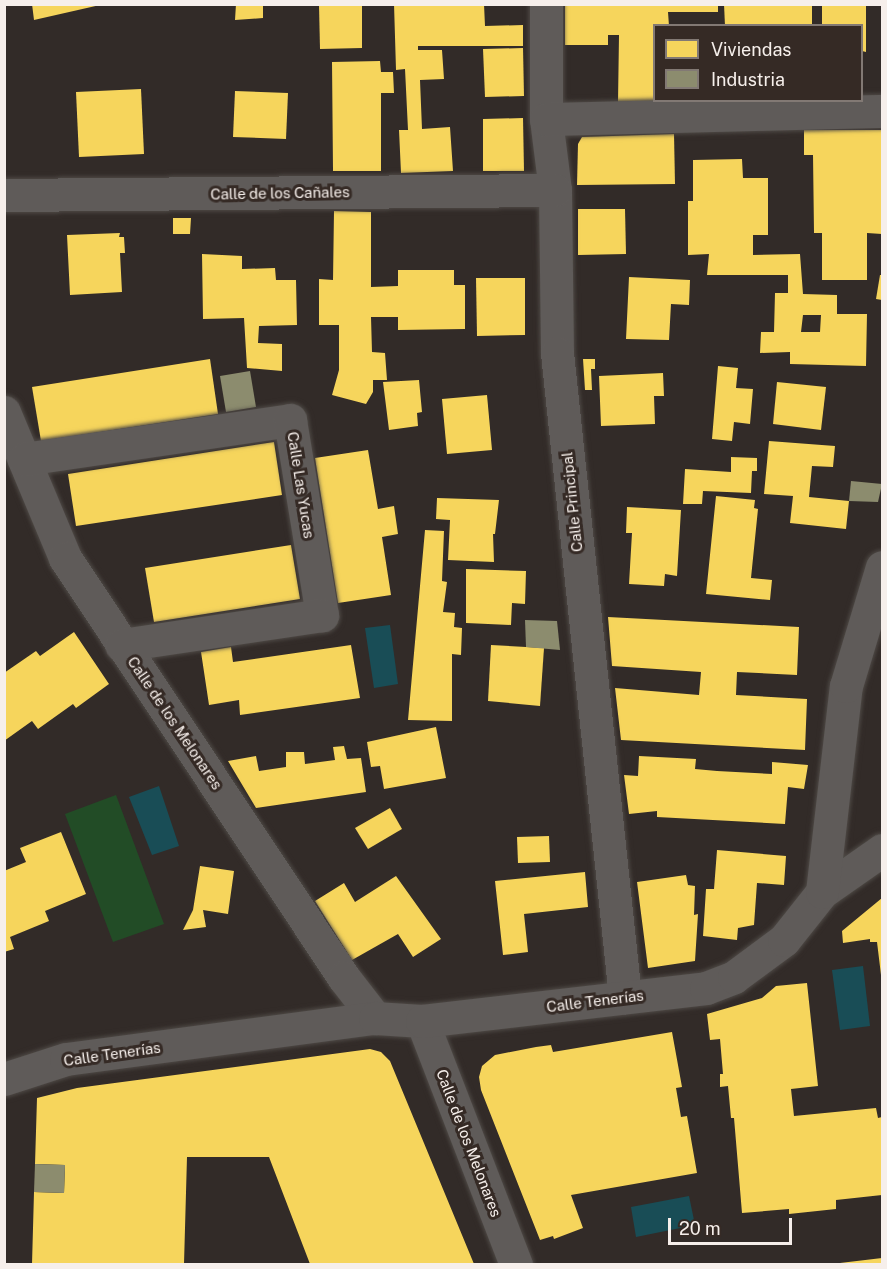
<!DOCTYPE html>
<meta charset="utf-8">
<style>
body{margin:0}
#map{position:relative;width:887px;height:1269px;overflow:hidden;background:#322b28;font-family:"Public Sans",sans-serif}
div>[style]{position:absolute}
[style*='--x']{left:calc(var(--x)*1px);top:calc(var(--y)*1px);width:calc(var(--w)*1px);rotate:calc(var(--a)*1deg)}
.green>*{inset:0;background:#224c26}
.water>*{inset:0;background:#194d56}
.homes>*{inset:0;background:#f6d55c}
.industry>*{inset:0;background:#8c8c6e}
.roads{filter:drop-shadow(0 0 2px #4e4945) drop-shadow(0 0 2px #4e4945)}
.minor>*{height:33px;margin:-16.5px;padding:0 16.5px;transform-origin:16.5px;border-radius:16.5px;background:#5f5b59}
span{translate:-50% -50%;white-space:nowrap;text-align:center;line-height:1.15;-webkit-text-stroke:6px #352a25;paint-order:stroke}
.street-label{font-size:15px;color:#f6efeb}
.frame{position:absolute;inset:0;border:6px solid #f6efeb;pointer-events:none}
.legend{position:absolute;left:653px;top:24px;width:210px;height:78px;box-sizing:border-box;background:#352a25;border:2px solid #827974;margin:0;padding:8px 10px;list-style:none;font-size:18px;color:#f6efeb}
.legend li{display:flex;align-items:center;gap:12px;height:30px}
.legend b{width:30px;border:2px solid #827974}
.scale{position:absolute;left:668px;top:1218px;width:124px;height:27px;box-sizing:border-box;border:3px solid #f6efeb;border-top:0;padding-left:8px;font-size:18px;line-height:21px;white-space:nowrap;color:#f6efeb;-webkit-text-stroke:4px #352a25;paint-order:stroke}
</style>
<div id="map">
<div class="green">
<i style="clip-path:polygon(116px 795px,164px 924px,113px 942px,65px 814px)"></i>
</div>
<div class="water">
<i style="clip-path:polygon(390px 625px,398px 684px,374px 688px,365px 628px)"></i>
<i style="clip-path:polygon(159px 786px,179px 846px,152px 855px,129px 797px)"></i>
<i style="clip-path:polygon(863px 966px,870px 1026px,840px 1030px,832px 970px)"></i>
<i style="clip-path:polygon(689px 1196px,695px 1225px,636px 1237px,631px 1207px)"></i>
</div>
<div class="homes">
<i style="clip-path:polygon(32px 4px,100px 4px,100px 5px,34px 20px)"></i>
<i style="clip-path:polygon(236px 4px,263px 4px,263px 18px,235px 20px)"></i>
<i style="clip-path:polygon(394px 4px,484px 4px,485px 26px,523px 25px,523px 46px,418px 46px,418px 50px,442px 50px,444px 79px,420px 80px,422px 129px,450px 127px,453px 171px,401px 173px,399px 130px,408px 130px,405px 69px,396px 70px)"></i>
<i style="clip-path:polygon(565px 4px,718px 4px,718px 12px,668px 12px,669px 26px,654px 26px,654px 101px,618px 102px,619px 35px,608px 35px,608px 45px,565px 45px)"></i>
<i style="clip-path:polygon(724px 4px,812px 4px,812px 26px,725px 26px)"></i>
<i style="clip-path:polygon(319px 5px,362px 5px,362px 48px,320px 49px)"></i>
<i style="clip-path:polygon(822px 5px,866px 5px,866px 52px,862px 51px,862px 26px,822px 26px)"></i>
<i style="clip-path:polygon(523px 48px,524px 96px,485px 97px,483px 49px)"></i>
<i style="clip-path:polygon(380px 61px,381px 72px,393px 72px,394px 93px,381px 93px,381px 171px,333px 171px,332px 62px)"></i>
<i style="clip-path:polygon(141px 89px,144px 154px,79px 157px,76px 92px)"></i>
<i style="clip-path:polygon(235px 91px,288px 93px,286px 139px,233px 137px)"></i>
<i style="clip-path:polygon(523px 118px,524px 171px,483px 171px,483px 119px)"></i>
<i style="clip-path:polygon(804px 130px,882px 130px,882px 234px,867px 233px,867px 280px,822px 280px,822px 233px,814px 233px,813px 155px,804px 155px)"></i>
<i style="clip-path:polygon(674px 134px,675px 184px,577px 185px,578px 144px,582px 137px)"></i>
<i style="clip-path:polygon(evenodd,742px 159px,743px 178px,768px 178px,768px 235px,753px 235px,753px 255px,800px 254px,803px 294px,837px 295px,837px 314px,867px 314px,866px 366px,790px 364px,790px 352px,760px 353px,761px 332px,774px 332px,775px 293px,788px 293px,788px 275px,707px 275px,709px 254px,688px 255px,688px 201px,693px 201px,693px 160px,742px 159px,803px 315px,821px 315px,820px 332px,801px 332px,803px 315px)"></i>
<i style="clip-path:polygon(578px 209px,625px 209px,626px 254px,578px 255px)"></i>
<i style="clip-path:polygon(334px 211px,371px 212px,371px 287px,398px 286px,398px 270px,454px 270px,454px 285px,465px 285px,465px 329px,398px 330px,398px 317px,371px 317px,372px 352px,385px 353px,387px 380px,373px 380px,373px 392px,366px 404px,332px 395px,339px 370px,339px 325px,319px 325px,319px 279px,333px 280px)"></i>
<i style="clip-path:polygon(173px 218px,191px 218px,190px 234px,173px 234px)"></i>
<i style="clip-path:polygon(120px 233px,119px 237px,124px 237px,125px 253px,120px 253px,122px 292px,70px 295px,67px 235px)"></i>
<i style="clip-path:polygon(202px 254px,242px 256px,242px 269px,275px 268px,276px 280px,296px 280px,297px 325px,259px 326px,258px 343px,282px 344px,282px 371px,247px 368px,244px 318px,203px 319px)"></i>
<i style="clip-path:polygon(880px 275px,882px 275px,882px 300px,876px 299px)"></i>
<i style="clip-path:polygon(629px 277px,690px 280px,689px 305px,671px 304px,669px 340px,626px 339px)"></i>
<i style="clip-path:polygon(476px 278px,525px 278px,525px 335px,477px 336px)"></i>
<i style="clip-path:polygon(210px 359px,218px 414px,41px 441px,32px 387px)"></i>
<i style="clip-path:polygon(583px 359px,595px 359px,595px 369px,591px 369px,592px 390px,585px 390px)"></i>
<i style="clip-path:polygon(718px 366px,738px 368px,736px 388px,753px 389px,750px 424px,734px 422px,732px 441px,712px 439px)"></i>
<i style="clip-path:polygon(663px 373px,664px 396px,654px 396px,655px 424px,601px 426px,599px 376px)"></i>
<i style="clip-path:polygon(419px 380px,422px 412px,417px 413px,418px 426px,389px 430px,383px 382px)"></i>
<i style="clip-path:polygon(777px 382px,826px 387px,821px 430px,773px 424px)"></i>
<i style="clip-path:polygon(487px 395px,492px 450px,447px 454px,442px 399px)"></i>
<i style="clip-path:polygon(769px 441px,835px 446px,833px 467px,812px 466px,809px 497px,849px 501px,846px 529px,790px 523px,793px 496px,764px 494px)"></i>
<i style="clip-path:polygon(274px 442px,282px 495px,76px 526px,68px 474px)"></i>
<i style="clip-path:polygon(368px 450px,378px 509px,394px 506px,398px 534px,382px 537px,391px 595px,338px 603px,315px 458px)"></i>
<i style="clip-path:polygon(731px 457px,757px 458px,757px 471px,752px 471px,751px 493px,703px 491px,702px 504px,683px 504px,685px 469px,731px 472px)"></i>
<i style="clip-path:polygon(716px 496px,755px 500px,754px 508px,758px 509px,751px 578px,772px 580px,770px 600px,706px 594px)"></i>
<i style="clip-path:polygon(437px 498px,499px 500px,495px 534px,493px 534px,494px 562px,448px 560px,450px 520px,436px 519px)"></i>
<i style="clip-path:polygon(627px 507px,681px 510px,677px 576px,665px 574px,664px 586px,629px 584px,632px 533px,626px 533px)"></i>
<i style="clip-path:polygon(425px 530px,444px 531px,442px 581px,447px 582px,443px 612px,455px 613px,454px 627px,462px 628px,461px 655px,452px 654px,452px 721px,408px 720px)"></i>
<i style="clip-path:polygon(291px 545px,300px 599px,154px 622px,145px 568px)"></i>
<i style="clip-path:polygon(466px 569px,526px 571px,525px 604px,512px 603px,511px 625px,466px 623px)"></i>
<i style="clip-path:polygon(608px 617px,799px 627px,797px 675px,737px 672px,736px 695px,807px 699px,805px 750px,621px 740px,615px 688px,699px 695px,701px 672px,612px 666px)"></i>
<i style="clip-path:polygon(74px 632px,109px 684px,76px 708px,73px 704px,38px 729px,32px 721px,4px 741px,4px 673px,36px 651px,40px 656px)"></i>
<i style="clip-path:polygon(351px 645px,360px 698px,240px 715px,239px 700px,209px 705px,201px 652px,231px 647px,233px 662px)"></i>
<i style="clip-path:polygon(491px 645px,544px 648px,540px 706px,488px 701px)"></i>
<i style="clip-path:polygon(436px 727px,446px 778px,384px 789px,380px 766px,371px 767px,367px 742px)"></i>
<i style="clip-path:polygon(344px 746px,347px 759px,361px 758px,366px 792px,256px 808px,228px 761px,256px 756px,259px 771px,286px 767px,286px 752px,304px 752px,305px 764px,335px 760px,333px 747px)"></i>
<i style="clip-path:polygon(639px 756px,696px 759px,695px 769px,717px 771px,772px 774px,772px 762px,808px 765px,804px 789px,788px 787px,785px 824px,657px 817px,657px 811px,629px 814px,624px 775px,638px 776px)"></i>
<i style="clip-path:polygon(390px 808px,402px 829px,368px 849px,355px 828px)"></i>
<i style="clip-path:polygon(61px 832px,86px 894px,45px 911px,49px 921px,10px 937px,14px 949px,4px 952px,4px 871px,26px 862px,20px 848px)"></i>
<i style="clip-path:polygon(549px 836px,550px 862px,518px 863px,517px 837px)"></i>
<i style="clip-path:polygon(717px 850px,786px 856px,784px 885px,757px 883px,754px 925px,738px 928px,737px 940px,703px 936px,706px 889px,714px 889px)"></i>
<i style="clip-path:polygon(200px 866px,234px 871px,228px 914px,203px 910px,206px 927px,183px 930px,193px 910px)"></i>
<i style="clip-path:polygon(585px 872px,588px 907px,524px 914px,528px 952px,503px 955px,495px 881px)"></i>
<i style="clip-path:polygon(686px 875px,688px 885px,695px 886px,694px 915px,698px 914px,695px 961px,648px 968px,637px 882px)"></i>
<i style="clip-path:polygon(396px 876px,441px 939px,413px 957px,398px 934px,352px 960px,315px 901px,344px 883px,355px 902px)"></i>
<i style="clip-path:polygon(882px 898px,882px 975px,881px 975px,877px 942px,870px 942px,870px 939px,843px 943px,842px 931px)"></i>
<i style="clip-path:polygon(807px 983px,818px 1086px,791px 1089px,794px 1116px,876px 1108px,878px 1118px,882px 1117px,882px 1195px,836px 1200px,836px 1209px,789px 1214px,789px 1209px,742px 1213px,734px 1118px,731px 1118px,728px 1086px,720px 1087px,720px 1074px,723px 1074px,720px 1039px,710px 1040px,707px 1014px,762px 998px,776px 986px)"></i>
<i style="clip-path:polygon(672px 1032px,682px 1087px,676px 1088px,681px 1117px,687px 1116px,697px 1173px,571px 1195px,583px 1228px,554px 1239px,553px 1236px,540px 1240px,481px 1090px,479px 1077px,482px 1066px,495px 1055px,536px 1047px,551px 1045px,553px 1052px)"></i>
<i style="clip-path:polygon(370px 1049px,381px 1052px,390px 1061px,474px 1264px,310px 1264px,269px 1157px,187px 1157px,184px 1264px,32px 1264px,34px 1192px,64px 1193px,65px 1165px,35px 1164px,37px 1098px,77px 1088px)"></i>
<i style="clip-path:polygon(882px 1258px,882px 1264px,840px 1264px,840px 1263px)"></i>
</div>
<div class="industry">
<i style="clip-path:polygon(250px 371px,256px 407px,226px 412px,220px 376px)"></i>
<i style="clip-path:polygon(851px 481px,882px 484px,878px 502px,849px 501px)"></i>
<i style="clip-path:polygon(525px 620px,557px 621px,560px 650px,526px 647px)"></i>
<i style="clip-path:polygon(35px 1164px,65px 1165px,64px 1193px,34px 1192px)"></i>
</div>
<div class="roads">
<div class="minor">
<i style="--x:546;--y:4;--w:115;--a:90"></i>
<i style="--x:546;--y:119;--w:72;--a:82.8"></i>
<i style="--x:555;--y:190;--w:163;--a:89.3"></i>
<i style="--x:557;--y:353;--w:648;--a:83.97"></i>
<i style="--x:546;--y:119;--w:336;--a:-1.4"></i>
<i style="--x:4;--y:195;--w:551;--a:-0.52"></i>
<i style="--x:4;--y:412;--w:158;--a:67.3"></i>
<i style="--x:65;--y:558;--w:504;--a:56.4"></i>
<i style="--x:344;--y:978;--w:51;--a:52.2"></i>
<i style="--x:24;--y:459;--w:269;--a:-8.3"></i>
<i style="--x:290;--y:420;--w:198;--a:80.7"></i>
<i style="--x:322;--y:615;--w:203;--a:171.5"></i>
<i style="--x:822;--y:892;--w:73;--a:-35"></i>
<i style="--x:422;--y:1021;--w:261;--a:68.9"></i>
<i style="--x:4;--y:1079;--w:65;--a:-17.9"></i>
<i style="--x:66;--y:1059;--w:312;--a:-7.6"></i>
<i style="--x:375;--y:1018;--w:47;--a:3.7"></i>
<i style="--x:422;--y:1021;--w:286;--a:-6.6"></i>
<i style="--x:706;--y:988;--w:30;--a:-21"></i>
<i style="--x:734;--y:977;--w:62;--a:-36.5"></i>
<i style="--x:784;--y:940;--w:61;--a:-51.6"></i>
<i style="--x:822;--y:892;--w:207;--a:-83.4"></i>
<i style="--x:846;--y:686;--w:124;--a:-73.2"></i>
</div>
</div>
<div class="street-label">
<span style="left:280px;top:193px;rotate:-1deg">Calle de los Cañales</span>
<span style="left:301px;top:485px;rotate:81deg">Calle Las Yucas</span>
<span style="left:572px;top:502px;rotate:-96deg">Calle Principal</span>
<span style="left:175px;top:723px;rotate:56deg">Calle de los Melonares</span>
<span style="left:595px;top:1001px;rotate:-7deg">Calle Tenerías</span>
<span style="left:112px;top:1054px;rotate:-8deg">Calle Tenerías</span>
<span style="left:469px;top:1143px;rotate:69deg">Calle de los Melonares</span>
</div>
<div class="frame"></div>
<ul class="legend">
<li><b style="height:16px;background:#f6d55c"></b>Viviendas</li>
<li><b style="height:16px;background:#8c8c6e"></b>Industria</li>
</ul>
<div class="scale">20 m</div>
</div>
